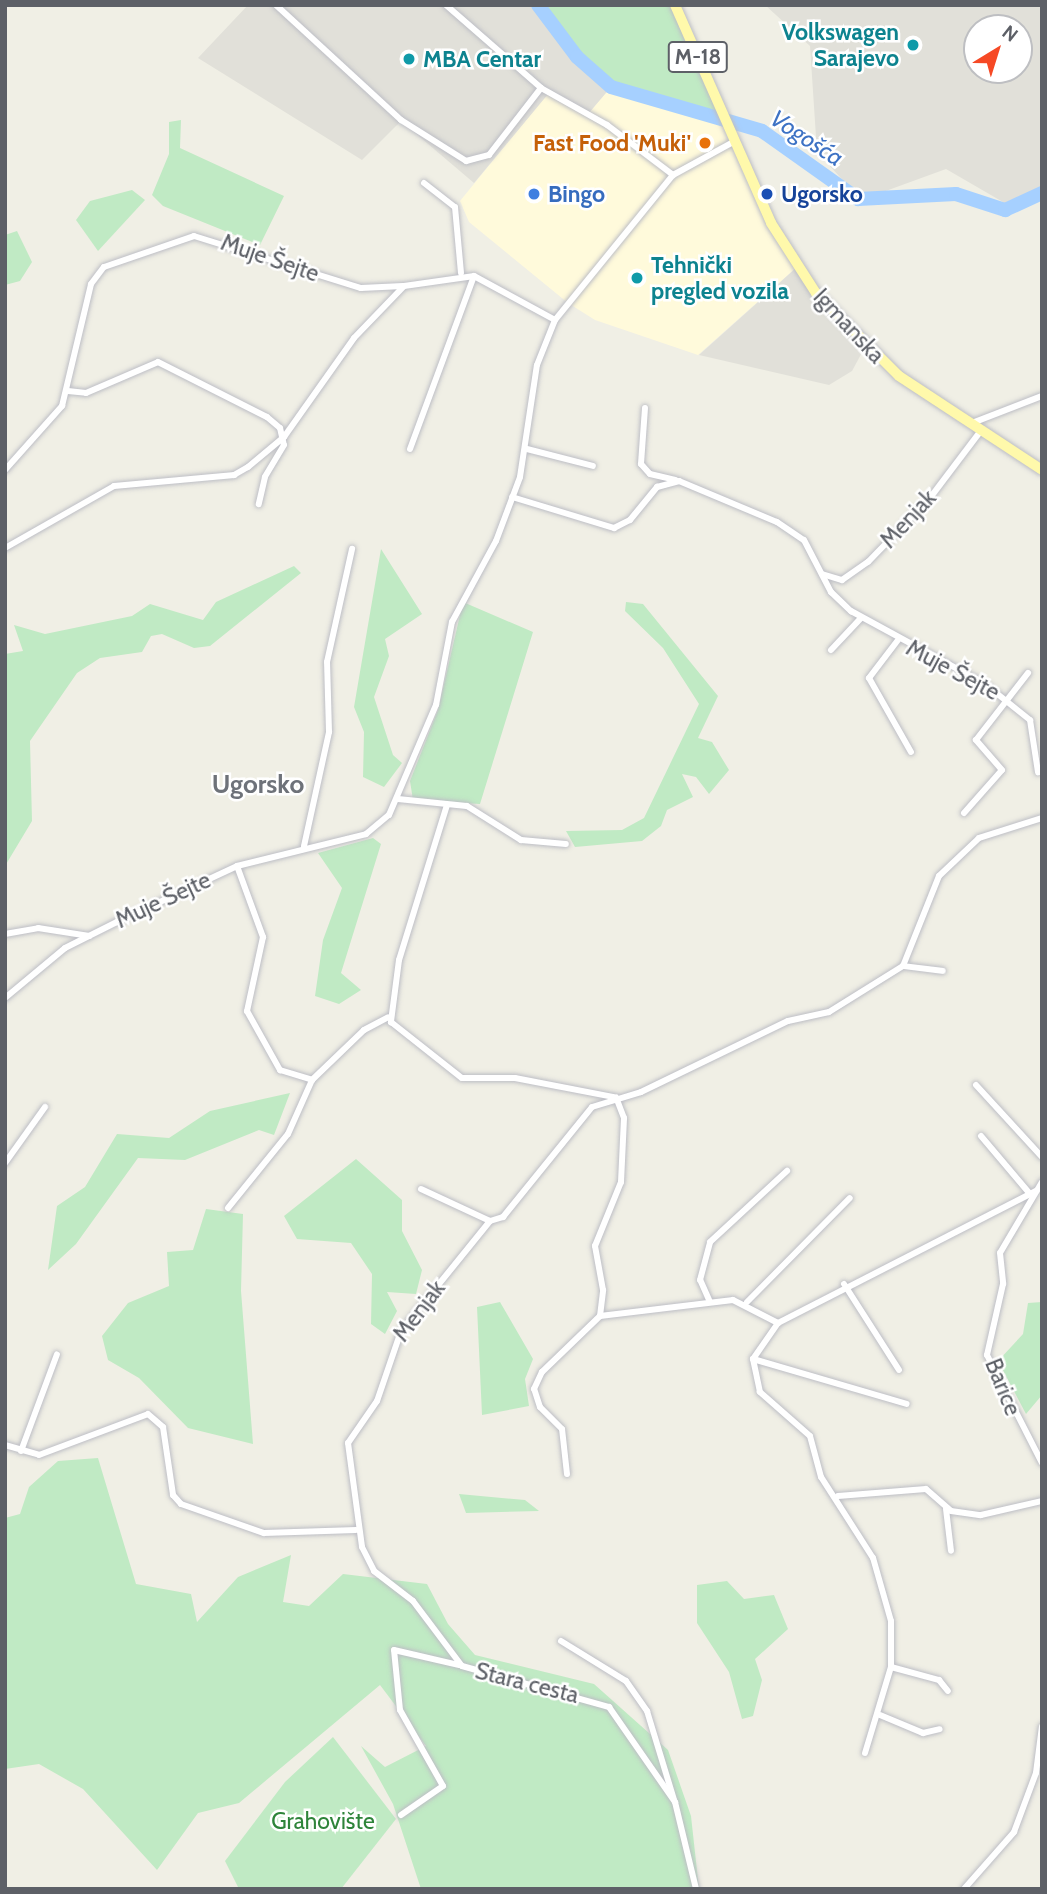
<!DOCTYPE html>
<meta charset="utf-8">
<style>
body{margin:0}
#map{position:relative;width:1047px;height:1894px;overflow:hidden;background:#f0efe5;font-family:Cabin,sans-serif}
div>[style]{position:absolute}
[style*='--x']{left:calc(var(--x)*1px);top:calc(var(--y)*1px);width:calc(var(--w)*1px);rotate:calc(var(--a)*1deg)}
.commercial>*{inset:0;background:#fffadb}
.industrial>*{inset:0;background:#e1e0d9}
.green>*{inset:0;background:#c0eac4}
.river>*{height:14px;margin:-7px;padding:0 7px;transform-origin:7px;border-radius:7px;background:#a6d0ff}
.roads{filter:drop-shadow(0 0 2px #bdbec5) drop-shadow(0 0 2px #bdbec5)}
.minor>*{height:6px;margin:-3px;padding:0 3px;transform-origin:3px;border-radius:3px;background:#fff}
.primary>*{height:10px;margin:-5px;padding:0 5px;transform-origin:5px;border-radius:5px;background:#fff9ab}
.dots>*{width:19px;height:19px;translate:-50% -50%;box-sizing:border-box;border:4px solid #fff;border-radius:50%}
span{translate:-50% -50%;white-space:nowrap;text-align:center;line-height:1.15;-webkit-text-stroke:5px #fff;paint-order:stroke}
.shield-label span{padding:2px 5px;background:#fff;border:2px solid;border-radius:5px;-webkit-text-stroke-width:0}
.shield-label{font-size:21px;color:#5d6067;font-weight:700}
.culture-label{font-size:23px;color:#0d838f;font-weight:700}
.right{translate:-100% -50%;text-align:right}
.left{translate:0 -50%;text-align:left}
.food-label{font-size:23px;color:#c56008;font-weight:700}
.shop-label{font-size:23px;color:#366cbe;font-weight:700}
.transit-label{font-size:23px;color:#164399;font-weight:700}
.street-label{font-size:23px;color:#5d6067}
.park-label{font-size:23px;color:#2e843a}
.water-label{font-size:24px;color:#3d72c4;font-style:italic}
.quarter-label{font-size:26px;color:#6e7279;font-weight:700}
.frame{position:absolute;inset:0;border:7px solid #5d6067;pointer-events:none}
.north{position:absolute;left:963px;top:14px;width:70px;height:70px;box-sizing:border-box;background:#fff;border:2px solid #bebfc2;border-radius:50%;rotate:38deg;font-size:19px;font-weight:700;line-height:28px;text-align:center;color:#5d6067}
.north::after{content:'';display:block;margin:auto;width:24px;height:32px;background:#f64925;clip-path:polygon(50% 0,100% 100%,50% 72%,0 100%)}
</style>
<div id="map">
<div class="commercial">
<i style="clip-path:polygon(611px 87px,725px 120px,797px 267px,698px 355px,595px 320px,568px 303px,469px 222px,460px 201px,549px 92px,588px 114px)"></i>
</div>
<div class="industrial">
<i style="clip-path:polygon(248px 5px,538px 5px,577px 57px,611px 87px,588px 114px,549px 93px,474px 183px,401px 121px,362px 160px,198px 58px)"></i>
<i style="clip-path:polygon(evenodd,765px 5px,1042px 5px,1042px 195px,1015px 209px,946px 169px,861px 200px,817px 152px,810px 46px,765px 5px,977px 28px,1019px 28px,1019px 70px,977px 70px,977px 28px)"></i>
<i style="clip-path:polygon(797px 267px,865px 347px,852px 371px,829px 385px,699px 355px)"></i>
</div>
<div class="green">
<i style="clip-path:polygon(538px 5px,675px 5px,725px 120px,611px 87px,577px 57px)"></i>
<i style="clip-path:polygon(181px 120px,180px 148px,284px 196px,260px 245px,163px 206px,152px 195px,169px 154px,169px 122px)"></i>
<i style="clip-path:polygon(132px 190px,145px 200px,98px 251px,76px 220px,90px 201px)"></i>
<i style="clip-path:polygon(17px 231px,32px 262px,20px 281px,5px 285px,5px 235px)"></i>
<i style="clip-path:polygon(381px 549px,422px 614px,385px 639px,389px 656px,374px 697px,393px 755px,402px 763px,384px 787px,363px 777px,364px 732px,354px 707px)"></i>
<i style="clip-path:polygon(294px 566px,301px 573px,210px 646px,194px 648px,162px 634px,151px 636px,142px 652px,100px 658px,77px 673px,30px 741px,32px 821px,5px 866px,5px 654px,23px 651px,14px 625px,45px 634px,132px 616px,150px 604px,203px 620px,216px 602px)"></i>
<i style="clip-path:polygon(463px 602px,533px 632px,480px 804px,413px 800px,410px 781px,438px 710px)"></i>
<i style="clip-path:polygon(626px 602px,643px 604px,718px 696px,698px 738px,712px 742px,729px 770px,709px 794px,696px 777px,682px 774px,693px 797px,667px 810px,661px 826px,642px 841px,575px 847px,566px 831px,622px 830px,644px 818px,699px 704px,663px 648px,625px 611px)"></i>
<i style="clip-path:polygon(373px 838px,381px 844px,341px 973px,361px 990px,339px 1004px,315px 996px,323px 940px,342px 888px,318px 853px)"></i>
<i style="clip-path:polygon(290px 1093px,274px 1135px,259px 1130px,185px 1160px,138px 1158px,76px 1244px,48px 1270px,57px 1206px,85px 1187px,117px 1134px,169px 1138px,210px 1111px)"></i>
<i style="clip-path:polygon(356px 1159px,402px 1200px,402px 1231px,422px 1270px,416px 1294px,387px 1292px,397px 1311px,385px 1334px,371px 1324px,372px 1274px,351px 1243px,297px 1239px,284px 1216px)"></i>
<i style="clip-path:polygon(206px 1209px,243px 1214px,241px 1291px,253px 1444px,188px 1428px,139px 1378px,108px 1360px,102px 1336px,128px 1303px,169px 1286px,167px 1252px,193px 1250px)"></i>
<i style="clip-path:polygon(500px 1302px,533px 1359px,525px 1379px,529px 1406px,482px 1415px,477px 1307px)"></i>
<i style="clip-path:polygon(1042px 1302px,1042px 1395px,1026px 1414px,998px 1361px,1023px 1334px,1028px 1303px)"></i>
<i style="clip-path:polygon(98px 1458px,136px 1584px,191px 1594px,197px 1622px,238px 1577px,291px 1555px,283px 1602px,309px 1606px,343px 1574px,427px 1584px,448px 1624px,475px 1655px,594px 1684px,668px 1750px,691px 1816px,699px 1889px,421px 1889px,393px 1804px,361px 1746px,385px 1767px,426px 1746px,380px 1685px,239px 1803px,198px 1813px,157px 1870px,83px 1789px,39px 1764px,5px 1769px,5px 1518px,20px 1514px,29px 1487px,58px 1461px)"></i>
<i style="clip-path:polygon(459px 1494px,525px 1500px,539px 1511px,466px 1513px)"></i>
<i style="clip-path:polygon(727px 1581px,744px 1599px,774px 1595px,788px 1629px,755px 1659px,762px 1680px,753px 1716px,742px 1719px,729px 1672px,697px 1623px,697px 1585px)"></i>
<i style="clip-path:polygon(333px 1737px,396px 1819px,341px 1889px,239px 1889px,225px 1861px,285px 1782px)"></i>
</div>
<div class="river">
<i style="--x:538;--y:5;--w:65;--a:53.1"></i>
<i style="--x:577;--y:57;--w:45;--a:41.4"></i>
<i style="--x:611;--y:87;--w:157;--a:16.2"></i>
<i style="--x:762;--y:131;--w:118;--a:35.3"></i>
<i style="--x:858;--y:199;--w:98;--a:-2.9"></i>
<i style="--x:956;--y:194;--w:52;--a:18.1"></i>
<i style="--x:1005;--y:210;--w:41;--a:-24.7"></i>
</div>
<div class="roads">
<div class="minor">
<i style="--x:276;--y:5;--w:170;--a:42.6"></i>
<i style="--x:401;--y:120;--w:77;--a:32.2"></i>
<i style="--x:466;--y:161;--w:24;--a:-15"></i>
<i style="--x:489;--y:155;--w:85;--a:-52.2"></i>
<i style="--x:446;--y:5;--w:126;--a:41.1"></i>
<i style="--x:541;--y:88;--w:76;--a:29.3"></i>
<i style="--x:607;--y:125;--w:83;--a:37.1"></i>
<i style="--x:424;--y:183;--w:39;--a:38"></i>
<i style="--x:455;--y:207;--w:66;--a:84.8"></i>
<i style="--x:68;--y:391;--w:18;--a:6"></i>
<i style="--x:86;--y:393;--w:78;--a:-23.3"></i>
<i style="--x:158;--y:362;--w:122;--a:26.8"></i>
<i style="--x:267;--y:417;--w:17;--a:40"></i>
<i style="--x:280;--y:428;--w:17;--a:77"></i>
<i style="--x:284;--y:445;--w:37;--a:121"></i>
<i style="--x:265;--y:477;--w:28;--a:103"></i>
<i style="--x:645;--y:408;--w:56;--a:94.1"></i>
<i style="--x:641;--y:464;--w:13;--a:48"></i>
<i style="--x:650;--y:474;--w:26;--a:13"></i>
<i style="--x:972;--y:423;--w:75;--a:-21.1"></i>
<i style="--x:410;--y:449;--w:184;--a:-69.7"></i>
<i style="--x:527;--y:449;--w:68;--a:14.4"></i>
<i style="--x:5;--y:470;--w:86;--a:-48.3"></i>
<i style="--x:62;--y:406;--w:125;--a:-76.6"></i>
<i style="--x:91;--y:284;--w:21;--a:-53"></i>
<i style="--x:104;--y:267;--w:95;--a:-19"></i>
<i style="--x:194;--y:236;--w:175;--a:17.3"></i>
<i style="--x:361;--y:288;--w:42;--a:-2.7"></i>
<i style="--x:512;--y:497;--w:107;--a:16.9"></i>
<i style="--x:614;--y:528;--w:18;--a:-27"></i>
<i style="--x:630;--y:520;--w:43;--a:-50.7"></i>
<i style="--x:657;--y:487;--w:23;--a:-15"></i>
<i style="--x:679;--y:481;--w:106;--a:22.7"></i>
<i style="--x:777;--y:522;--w:32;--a:34"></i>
<i style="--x:804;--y:540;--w:59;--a:62.6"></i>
<i style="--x:831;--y:592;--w:28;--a:44"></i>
<i style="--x:851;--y:611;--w:153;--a:28.6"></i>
<i style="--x:985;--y:684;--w:58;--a:38.7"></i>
<i style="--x:1030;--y:720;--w:53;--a:81.3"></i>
<i style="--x:5;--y:548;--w:125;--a:-29.6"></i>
<i style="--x:114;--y:486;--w:121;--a:-5.2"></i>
<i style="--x:234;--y:475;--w:16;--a:-30"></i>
<i style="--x:248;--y:467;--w:47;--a:-39.8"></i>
<i style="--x:284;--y:437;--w:121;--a:-54.7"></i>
<i style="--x:354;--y:338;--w:72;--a:-46.1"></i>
<i style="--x:404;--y:286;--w:71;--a:-8.1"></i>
<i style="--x:474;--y:276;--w:92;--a:28.5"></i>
<i style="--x:822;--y:574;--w:21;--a:17"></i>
<i style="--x:842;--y:580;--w:32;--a:-35"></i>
<i style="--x:868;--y:562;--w:89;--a:-45.9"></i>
<i style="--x:930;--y:498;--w:83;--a:-52.9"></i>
<i style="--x:898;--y:640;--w:48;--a:127.3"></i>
<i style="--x:869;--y:678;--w:85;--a:60.4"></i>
<i style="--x:831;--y:650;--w:44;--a:-46.8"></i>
<i style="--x:398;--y:799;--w:69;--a:5.8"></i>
<i style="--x:467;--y:806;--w:64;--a:32.2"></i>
<i style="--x:521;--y:840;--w:45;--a:5.1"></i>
<i style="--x:447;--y:805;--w:162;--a:107.2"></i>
<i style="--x:399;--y:960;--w:63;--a:97.4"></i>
<i style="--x:391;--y:1022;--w:90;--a:38.3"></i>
<i style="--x:462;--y:1078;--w:53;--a:0"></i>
<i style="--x:515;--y:1078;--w:101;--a:10.9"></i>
<i style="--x:964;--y:813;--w:57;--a:-48.5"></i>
<i style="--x:1002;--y:770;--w:40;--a:-131"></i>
<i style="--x:976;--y:740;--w:85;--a:-52.2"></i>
<i style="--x:304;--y:846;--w:117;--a:-77.6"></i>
<i style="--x:329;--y:732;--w:70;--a:-91.6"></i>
<i style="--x:327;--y:662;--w:116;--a:-77.5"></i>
<i style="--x:237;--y:866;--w:76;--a:69.9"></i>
<i style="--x:263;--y:937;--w:76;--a:102.2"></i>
<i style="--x:247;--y:1011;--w:68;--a:60.8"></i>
<i style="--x:280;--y:1070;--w:34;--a:17"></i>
<i style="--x:5;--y:934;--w:34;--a:-10"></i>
<i style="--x:38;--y:928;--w:52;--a:8.9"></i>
<i style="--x:903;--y:966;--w:40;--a:7.1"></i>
<i style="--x:5;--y:998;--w:78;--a:-39.8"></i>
<i style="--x:65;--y:948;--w:58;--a:-26.6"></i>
<i style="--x:117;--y:922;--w:132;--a:-25"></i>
<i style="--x:237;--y:866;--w:133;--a:-13.9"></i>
<i style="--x:366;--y:834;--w:30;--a:-40"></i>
<i style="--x:389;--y:815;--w:120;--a:-66.9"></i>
<i style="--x:436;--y:705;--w:85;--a:-79.1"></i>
<i style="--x:452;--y:622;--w:92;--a:-61.5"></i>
<i style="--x:496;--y:541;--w:68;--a:-69.4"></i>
<i style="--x:520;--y:477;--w:113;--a:-81.4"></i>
<i style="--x:537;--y:365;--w:48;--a:-68.2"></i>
<i style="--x:555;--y:320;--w:187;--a:-50.9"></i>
<i style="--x:673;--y:175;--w:71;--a:-28.7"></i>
<i style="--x:976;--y:1085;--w:98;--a:47.5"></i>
<i style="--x:981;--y:1136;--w:76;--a:49.8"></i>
<i style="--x:5;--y:1163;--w:69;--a:-54.5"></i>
<i style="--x:1042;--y:1182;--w:82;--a:120.6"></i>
<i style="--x:1000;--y:1253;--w:31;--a:84"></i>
<i style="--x:1003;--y:1284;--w:73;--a:102.7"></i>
<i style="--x:987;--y:1355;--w:121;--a:63"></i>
<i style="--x:421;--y:1189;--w:76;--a:24.9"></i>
<i style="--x:490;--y:1221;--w:14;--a:-17"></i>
<i style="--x:503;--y:1217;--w:141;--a:-51"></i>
<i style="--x:592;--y:1107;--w:51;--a:-17"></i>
<i style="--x:641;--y:1092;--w:163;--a:-25.8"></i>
<i style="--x:788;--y:1021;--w:42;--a:-12.4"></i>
<i style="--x:829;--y:1012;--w:87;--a:-31.9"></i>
<i style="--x:903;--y:966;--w:97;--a:-68.2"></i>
<i style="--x:939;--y:876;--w:55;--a:-43.5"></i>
<i style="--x:979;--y:838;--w:66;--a:-17.6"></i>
<i style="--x:228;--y:1208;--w:95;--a:-51"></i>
<i style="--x:288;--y:1134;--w:59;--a:-66"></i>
<i style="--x:312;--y:1080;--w:72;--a:-43.9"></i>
<i style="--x:364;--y:1030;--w:27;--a:-28"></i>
<i style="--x:490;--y:1221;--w:141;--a:129"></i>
<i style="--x:401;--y:1331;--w:74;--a:108.9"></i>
<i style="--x:377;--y:1401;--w:51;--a:124.6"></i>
<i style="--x:348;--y:1443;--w:105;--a:82.3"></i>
<i style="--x:362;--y:1547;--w:27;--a:63"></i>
<i style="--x:374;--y:1571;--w:49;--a:37.6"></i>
<i style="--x:413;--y:1601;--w:81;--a:53"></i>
<i style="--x:462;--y:1666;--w:153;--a:15.6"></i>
<i style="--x:609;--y:1707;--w:116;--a:55.2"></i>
<i style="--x:675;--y:1802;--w:89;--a:76.4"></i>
<i style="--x:844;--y:1284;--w:102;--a:57.4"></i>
<i style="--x:710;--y:1302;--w:24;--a:-114"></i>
<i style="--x:700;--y:1280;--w:39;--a:-75"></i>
<i style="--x:710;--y:1242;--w:105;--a:-42.7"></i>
<i style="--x:747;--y:1302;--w:146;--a:-45.3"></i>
<i style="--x:600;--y:1316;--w:134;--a:-6.9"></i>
<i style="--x:733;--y:1300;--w:51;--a:27.1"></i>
<i style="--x:753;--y:1359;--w:160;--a:16.3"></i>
<i style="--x:5;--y:1445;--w:35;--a:16"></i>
<i style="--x:39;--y:1455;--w:116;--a:-20.6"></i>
<i style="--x:148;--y:1414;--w:20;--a:41"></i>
<i style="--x:163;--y:1427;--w:69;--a:81.6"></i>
<i style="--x:173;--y:1495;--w:12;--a:48"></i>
<i style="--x:181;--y:1504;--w:88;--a:19.3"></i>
<i style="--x:264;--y:1533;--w:92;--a:-1.9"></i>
<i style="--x:21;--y:1451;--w:103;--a:-69.6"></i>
<i style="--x:567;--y:1474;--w:45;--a:-96.3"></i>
<i style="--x:562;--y:1429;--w:31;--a:-135"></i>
<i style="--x:540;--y:1407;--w:19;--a:-108"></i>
<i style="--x:534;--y:1389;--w:19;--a:-65"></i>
<i style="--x:542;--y:1372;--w:81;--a:-44"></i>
<i style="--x:600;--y:1316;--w:26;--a:-83"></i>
<i style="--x:603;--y:1290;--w:45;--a:-100.3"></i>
<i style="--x:595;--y:1246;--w:69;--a:-67.9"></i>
<i style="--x:621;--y:1182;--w:64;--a:-87.3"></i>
<i style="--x:624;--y:1118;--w:22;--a:-111"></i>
<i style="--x:838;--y:1496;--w:88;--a:-4.5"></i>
<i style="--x:926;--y:1489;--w:33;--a:41"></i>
<i style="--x:951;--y:1511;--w:30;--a:8"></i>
<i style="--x:981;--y:1515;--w:63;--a:-12.9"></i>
<i style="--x:946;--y:1509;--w:42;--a:83.2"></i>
<i style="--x:561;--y:1641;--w:76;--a:31.6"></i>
<i style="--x:626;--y:1681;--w:37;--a:55"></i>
<i style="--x:647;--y:1711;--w:93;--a:73.1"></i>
<i style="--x:891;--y:1667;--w:50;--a:15.2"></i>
<i style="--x:939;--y:1680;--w:14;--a:51"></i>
<i style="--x:880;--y:1715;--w:47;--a:22.7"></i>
<i style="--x:923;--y:1733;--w:17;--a:-13"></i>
<i style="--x:865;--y:1753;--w:90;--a:-73.2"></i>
<i style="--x:891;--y:1667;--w:46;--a:-90"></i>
<i style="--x:891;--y:1621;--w:66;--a:-105.9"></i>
<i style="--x:873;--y:1558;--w:96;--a:-122.7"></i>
<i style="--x:821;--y:1477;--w:42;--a:-105"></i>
<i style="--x:810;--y:1436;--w:67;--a:-138.7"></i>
<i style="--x:760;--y:1392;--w:34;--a:-102"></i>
<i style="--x:753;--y:1359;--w:44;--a:-55.2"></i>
<i style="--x:778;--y:1323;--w:290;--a:-27.1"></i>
<i style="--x:401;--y:1815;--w:51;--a:-34.6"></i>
<i style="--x:443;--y:1786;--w:87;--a:-119.5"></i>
<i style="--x:400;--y:1710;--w:60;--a:-95.7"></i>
<i style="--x:394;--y:1650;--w:67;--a:13"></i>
<i style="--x:964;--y:1889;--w:76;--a:-48.7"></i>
<i style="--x:1014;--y:1832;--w:63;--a:-69.6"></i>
<i style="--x:1036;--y:1773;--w:47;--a:-82.7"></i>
</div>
<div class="primary">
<i style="--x:675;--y:5;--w:238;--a:66.2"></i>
<i style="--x:771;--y:223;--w:83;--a:57.3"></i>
<i style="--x:816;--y:293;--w:117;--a:45"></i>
<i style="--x:899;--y:376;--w:171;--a:33.3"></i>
</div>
</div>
<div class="dots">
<i style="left:913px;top:45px;background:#0f9aa8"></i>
<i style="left:409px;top:59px;background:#0f9aa8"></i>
<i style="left:705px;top:143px;background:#e8710a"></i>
<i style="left:534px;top:194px;background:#3f7fe0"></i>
<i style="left:767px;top:194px;background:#1a4fb4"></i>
<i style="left:637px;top:278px;background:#0f9aa8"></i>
</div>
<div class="shield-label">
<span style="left:698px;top:57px">M-18</span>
</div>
<div class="culture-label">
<span class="right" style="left:899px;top:45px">Volkswagen<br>Sarajevo</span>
<span class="left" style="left:423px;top:59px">MBA Centar</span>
<span class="left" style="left:651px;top:278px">Tehnički<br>pregled vozila</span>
</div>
<div class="food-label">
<span class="right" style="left:691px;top:143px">Fast Food 'Muki'</span>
</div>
<div class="shop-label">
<span class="left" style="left:548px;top:194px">Bingo</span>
</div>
<div class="transit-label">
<span class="left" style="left:781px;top:194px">Ugorsko</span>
</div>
<div class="street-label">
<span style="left:270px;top:258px;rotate:19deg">Muje Šejte</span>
<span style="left:849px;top:326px;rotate:47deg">Igmanska</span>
<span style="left:908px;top:519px;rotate:-47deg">Menjak</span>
<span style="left:953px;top:670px;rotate:28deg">Muje Šejte</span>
<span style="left:163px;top:900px;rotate:-25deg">Muje Šejte</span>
<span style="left:419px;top:1311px;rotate:-53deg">Menjak</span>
<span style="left:1003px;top:1387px;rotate:68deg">Barice</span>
<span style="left:527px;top:1683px;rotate:14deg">Stara cesta</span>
</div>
<div class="park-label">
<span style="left:323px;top:1821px">Grahovište</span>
</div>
<div class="water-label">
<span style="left:807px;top:138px;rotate:33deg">Vogošća</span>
</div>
<div class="quarter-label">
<span style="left:258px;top:785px">Ugorsko</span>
</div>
<div class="frame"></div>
<div class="north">N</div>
</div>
